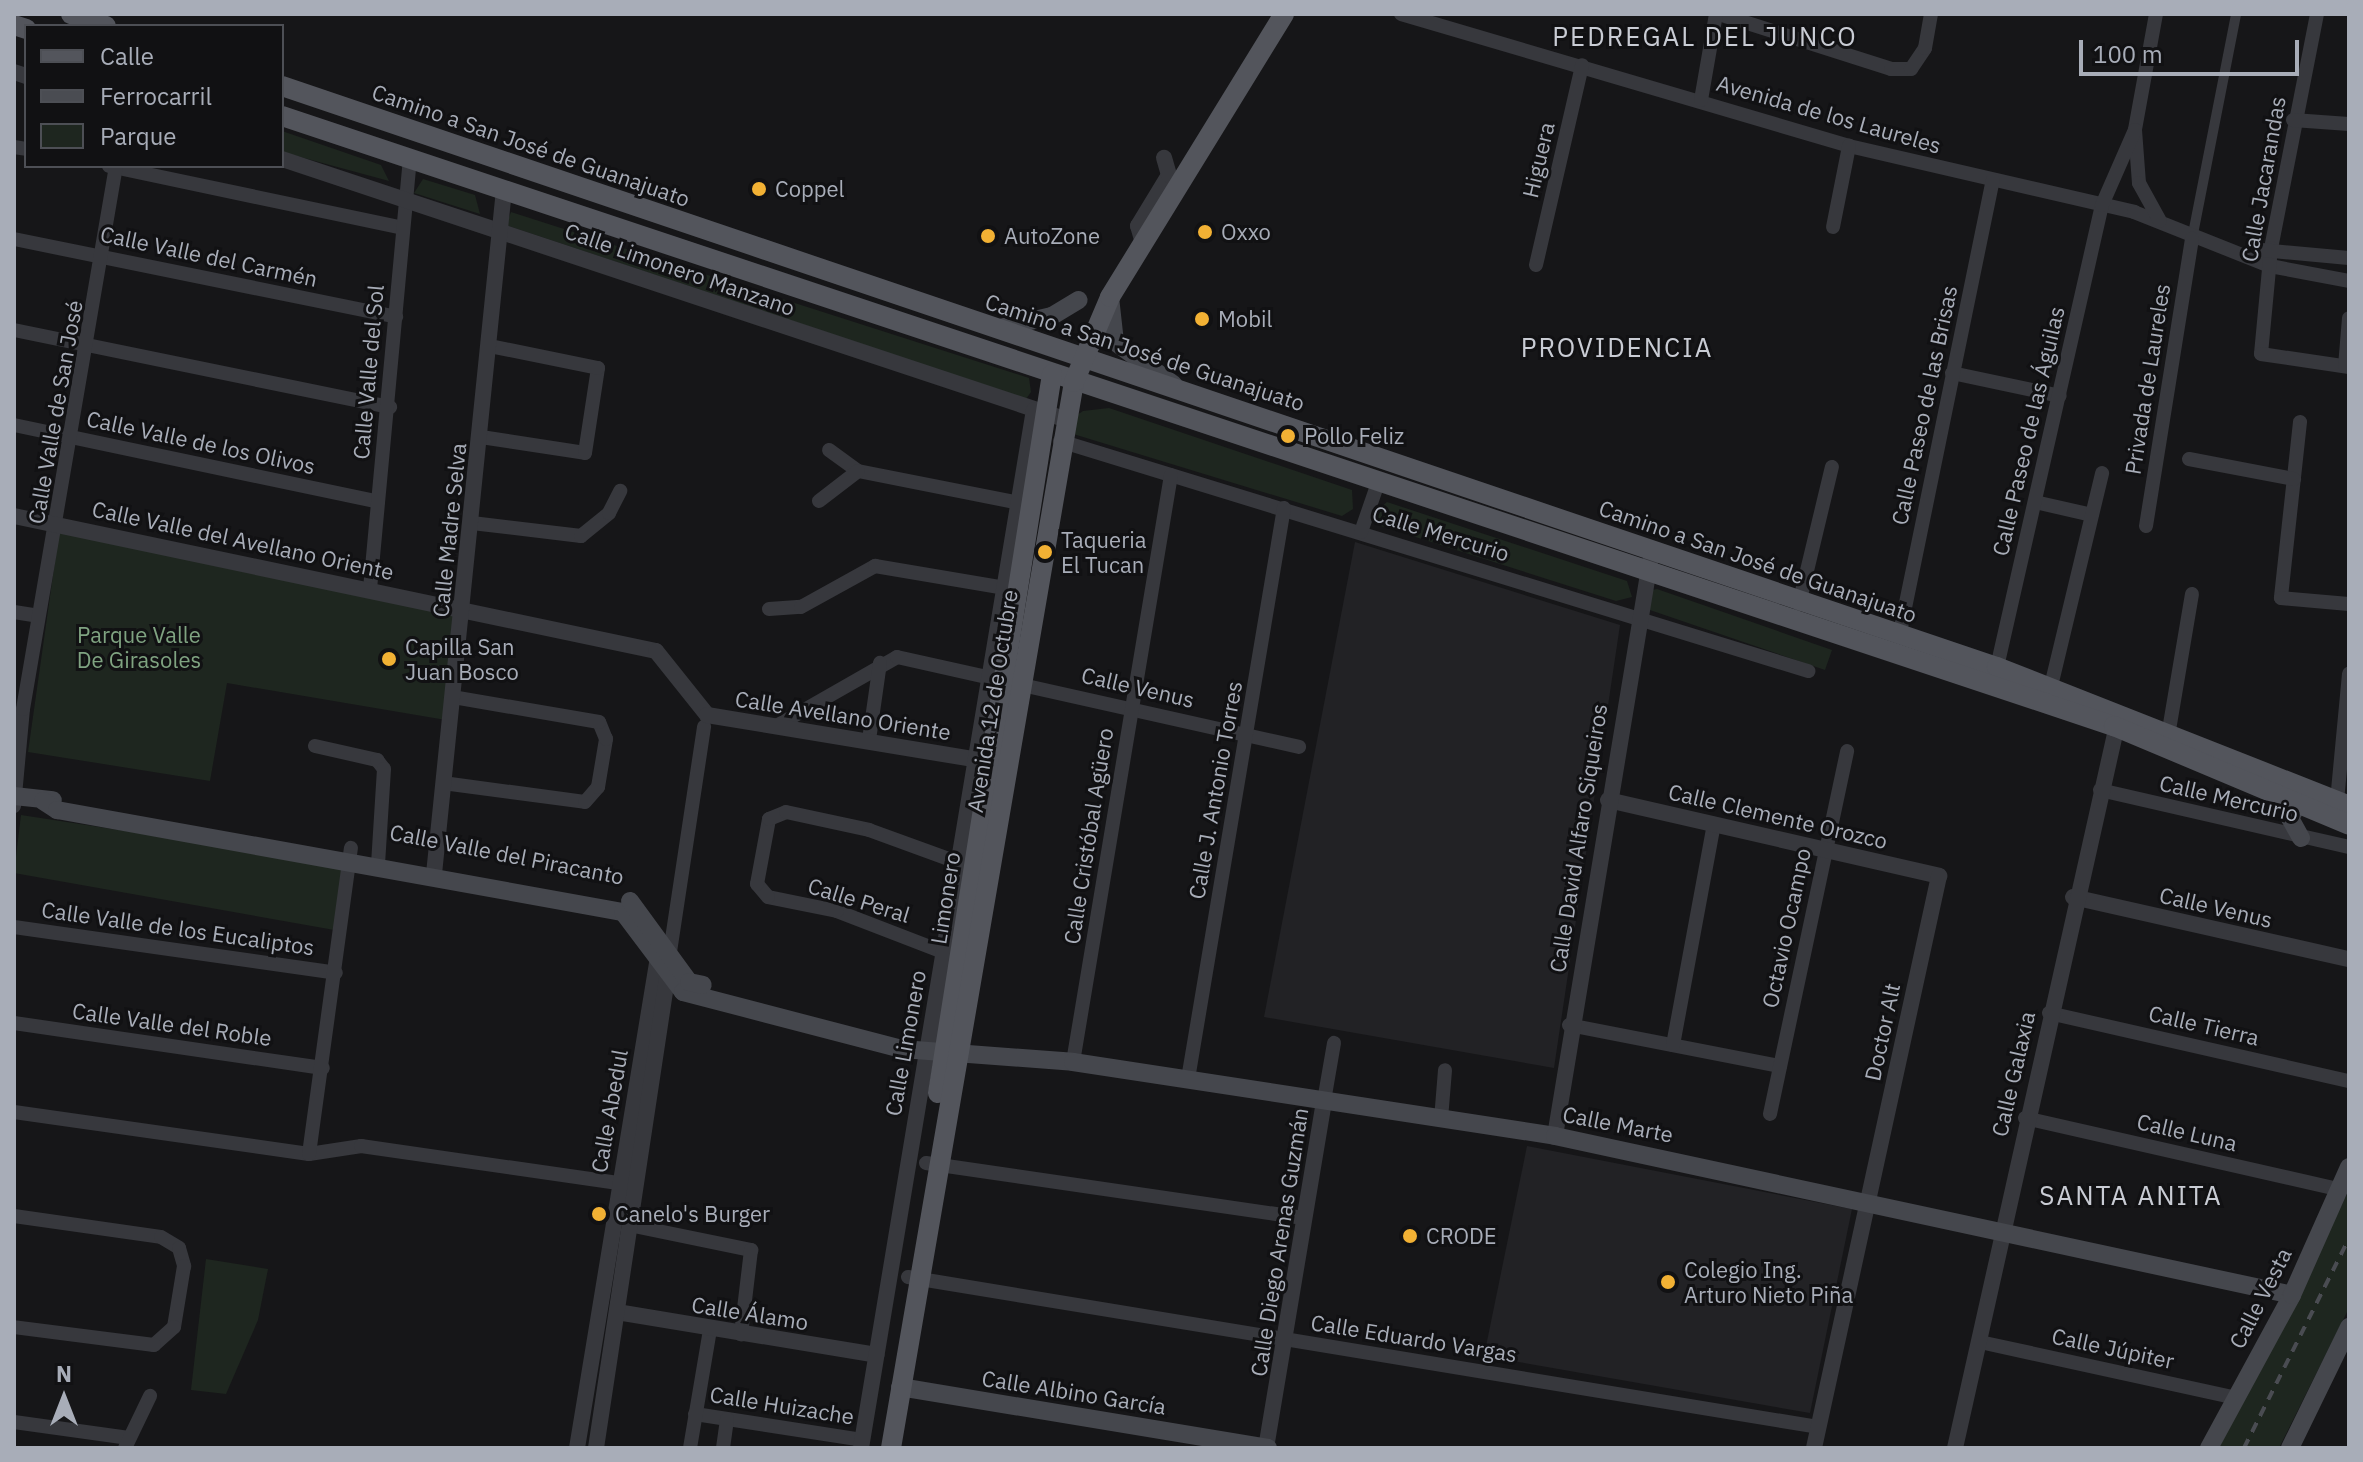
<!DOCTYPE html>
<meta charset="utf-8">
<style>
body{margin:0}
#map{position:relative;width:2363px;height:1462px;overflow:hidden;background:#161618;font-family:"IBM Plex Sans",sans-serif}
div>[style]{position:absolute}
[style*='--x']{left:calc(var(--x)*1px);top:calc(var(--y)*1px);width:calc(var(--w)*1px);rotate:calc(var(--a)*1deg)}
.built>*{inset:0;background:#222225}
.green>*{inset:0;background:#1e261f}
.pedestrian>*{height:10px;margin:-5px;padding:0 5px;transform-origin:5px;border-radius:5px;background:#37383d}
.minor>*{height:14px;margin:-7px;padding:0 7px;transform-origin:7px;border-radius:7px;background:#37383d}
.tertiary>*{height:16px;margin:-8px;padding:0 8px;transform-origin:8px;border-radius:8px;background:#37383d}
.secondary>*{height:18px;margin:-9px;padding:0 9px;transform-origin:9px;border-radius:9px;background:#45474d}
.primary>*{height:20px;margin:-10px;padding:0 10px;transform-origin:10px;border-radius:10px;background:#53555c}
.rail>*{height:4px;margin-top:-2px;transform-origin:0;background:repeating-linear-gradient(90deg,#4a4c52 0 10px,transparent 0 18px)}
.dots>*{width:22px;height:22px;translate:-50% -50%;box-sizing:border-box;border:4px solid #111113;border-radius:50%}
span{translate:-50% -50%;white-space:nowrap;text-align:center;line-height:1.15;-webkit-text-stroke:6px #111113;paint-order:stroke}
.street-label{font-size:22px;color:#a8adb8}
.poi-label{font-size:22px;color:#a8adb8}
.left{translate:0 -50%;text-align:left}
.park-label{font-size:22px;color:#7fa381}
.quarter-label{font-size:26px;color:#c9ccd4;letter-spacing:2px}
.frame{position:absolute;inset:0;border:16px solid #a8adb8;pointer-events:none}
.legend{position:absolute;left:24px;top:24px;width:260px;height:144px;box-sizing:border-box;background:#111113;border:2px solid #4d4f55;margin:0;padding:10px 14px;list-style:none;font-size:24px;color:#a8adb8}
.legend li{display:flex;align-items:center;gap:16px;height:40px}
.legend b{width:40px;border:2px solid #4d4f55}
.north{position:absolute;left:24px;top:1358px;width:80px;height:80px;-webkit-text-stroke:6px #111113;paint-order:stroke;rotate:0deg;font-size:22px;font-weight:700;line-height:32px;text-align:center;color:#a8adb8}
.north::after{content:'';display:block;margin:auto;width:28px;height:36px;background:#a8adb8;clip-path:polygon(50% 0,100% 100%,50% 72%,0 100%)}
.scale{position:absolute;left:2079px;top:40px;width:220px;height:36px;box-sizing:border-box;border:4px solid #a8adb8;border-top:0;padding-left:10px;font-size:24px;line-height:28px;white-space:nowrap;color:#a8adb8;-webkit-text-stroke:6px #111113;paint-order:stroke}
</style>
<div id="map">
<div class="built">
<i style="clip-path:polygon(1355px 542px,1620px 625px,1554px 1068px,1264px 1017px)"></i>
<i style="clip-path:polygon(1527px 1146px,1852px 1209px,1810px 1413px,1484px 1356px)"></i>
</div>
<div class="green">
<i style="clip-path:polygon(282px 131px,381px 165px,389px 181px,282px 152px)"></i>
<i style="clip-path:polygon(423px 179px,475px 195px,480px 214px,414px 193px)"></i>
<i style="clip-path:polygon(511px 212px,1029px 378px,1031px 392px,1026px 399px,506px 225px)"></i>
<i style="clip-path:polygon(1109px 408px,1352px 490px,1353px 509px,1342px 516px,1070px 433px,1071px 419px,1083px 411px)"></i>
<i style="clip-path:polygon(1387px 502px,1627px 581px,1632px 597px,1616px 601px,1381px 526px,1375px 512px)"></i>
<i style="clip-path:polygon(59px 533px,459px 611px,446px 720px,227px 683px,210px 781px,28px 752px)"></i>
<i style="clip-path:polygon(1657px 589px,1832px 650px,1825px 670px,1647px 609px,1643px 592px)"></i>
<i style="clip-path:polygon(21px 815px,348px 865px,340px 931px,14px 873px)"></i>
<i style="clip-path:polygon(2349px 1190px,2349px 1308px,2279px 1448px,2219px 1448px)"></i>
<i style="clip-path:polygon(206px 1259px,268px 1269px,258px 1320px,226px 1394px,191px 1390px)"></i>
</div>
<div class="pedestrian">
<i style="--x:2192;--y:239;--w:229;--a:-78.9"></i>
</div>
<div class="minor">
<i style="--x:1401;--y:14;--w:467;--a:16.4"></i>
<i style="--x:1849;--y:146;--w:293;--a:13"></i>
<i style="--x:2134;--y:212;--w:146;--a:21.7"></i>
<i style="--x:2270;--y:266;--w:80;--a:10.8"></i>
<i style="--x:1719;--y:14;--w:181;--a:17.7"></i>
<i style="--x:1891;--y:69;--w:20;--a:0"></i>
<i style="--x:1911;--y:69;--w:25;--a:-56"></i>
<i style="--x:1925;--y:48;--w:35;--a:-80"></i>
<i style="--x:2156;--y:14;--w:118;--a:100.3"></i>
<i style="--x:2135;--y:130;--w:53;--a:85.7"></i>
<i style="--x:2139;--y:183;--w:43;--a:61.1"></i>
<i style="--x:2317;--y:14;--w:238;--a:101.1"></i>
<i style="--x:2271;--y:248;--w:106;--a:95.4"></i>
<i style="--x:2261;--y:354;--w:89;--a:8.4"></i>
<i style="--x:1701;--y:100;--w:87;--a:-80.1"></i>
<i style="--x:2293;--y:120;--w:56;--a:4.1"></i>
<i style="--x:14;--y:147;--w:12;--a:9"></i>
<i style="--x:109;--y:166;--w:299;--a:11.9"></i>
<i style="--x:1833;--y:227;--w:83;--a:-78.8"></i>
<i style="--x:14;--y:239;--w:390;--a:11.5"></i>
<i style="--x:2262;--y:250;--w:87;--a:5.3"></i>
<i style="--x:1536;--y:265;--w:205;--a:-77"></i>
<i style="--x:14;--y:330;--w:384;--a:11.6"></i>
<i style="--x:2345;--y:366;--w:48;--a:-85.2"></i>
<i style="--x:1952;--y:373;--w:110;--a:12"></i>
<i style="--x:2300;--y:422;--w:177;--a:96.2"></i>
<i style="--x:2281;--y:598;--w:68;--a:5"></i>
<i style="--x:14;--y:425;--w:372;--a:11.9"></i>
<i style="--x:481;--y:437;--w:105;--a:8.7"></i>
<i style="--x:585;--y:453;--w:86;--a:-81.3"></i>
<i style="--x:598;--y:368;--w:110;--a:-168.5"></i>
<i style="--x:1060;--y:441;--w:783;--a:17.09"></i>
<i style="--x:829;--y:450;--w:36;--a:36"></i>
<i style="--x:858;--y:471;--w:159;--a:11.2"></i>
<i style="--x:2189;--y:459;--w:107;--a:10.8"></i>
<i style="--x:819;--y:501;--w:49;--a:-37.6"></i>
<i style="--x:2035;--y:502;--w:58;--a:12.8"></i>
<i style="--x:472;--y:523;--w:110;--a:6.8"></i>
<i style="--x:581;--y:536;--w:36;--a:-39"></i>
<i style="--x:609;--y:513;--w:25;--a:-63"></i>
<i style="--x:2146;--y:526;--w:291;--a:-80.9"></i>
<i style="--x:1361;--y:532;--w:52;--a:-70.9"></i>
<i style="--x:370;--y:589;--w:432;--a:-84.7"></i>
<i style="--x:1799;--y:604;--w:141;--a:-76.5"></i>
<i style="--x:769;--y:609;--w:32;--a:-4"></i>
<i style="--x:801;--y:607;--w:85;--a:-29"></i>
<i style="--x:875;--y:566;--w:126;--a:9.6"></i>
<i style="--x:14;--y:612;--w:24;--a:9"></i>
<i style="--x:1899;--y:637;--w:466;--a:-78.4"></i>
<i style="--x:1997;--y:667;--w:474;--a:-77.2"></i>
<i style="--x:2102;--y:205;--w:82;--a:-66.3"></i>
<i style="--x:2051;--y:686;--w:219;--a:-76.5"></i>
<i style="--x:778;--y:725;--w:137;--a:-29.7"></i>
<i style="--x:897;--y:657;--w:412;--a:12.6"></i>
<i style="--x:2169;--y:730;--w:138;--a:-80.4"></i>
<i style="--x:869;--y:740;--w:78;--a:-81.9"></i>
<i style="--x:315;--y:746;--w:64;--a:12.7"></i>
<i style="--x:377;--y:760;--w:11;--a:52"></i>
<i style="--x:384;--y:769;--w:96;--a:93.6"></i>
<i style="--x:443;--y:783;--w:143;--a:7.6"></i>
<i style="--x:585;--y:802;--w:20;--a:-49"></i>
<i style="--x:598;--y:787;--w:49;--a:-80.5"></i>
<i style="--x:606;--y:739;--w:18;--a:-112"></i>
<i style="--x:599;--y:722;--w:149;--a:-170.3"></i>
<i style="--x:2100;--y:790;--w:255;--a:12.9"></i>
<i style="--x:2337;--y:801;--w:128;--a:-84.6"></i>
<i style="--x:14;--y:806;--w:97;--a:-84.7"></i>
<i style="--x:23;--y:709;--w:551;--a:-80.28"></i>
<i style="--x:14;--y:927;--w:325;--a:8.1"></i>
<i style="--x:670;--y:952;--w:228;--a:-81.4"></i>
<i style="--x:943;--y:952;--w:114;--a:-158.9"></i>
<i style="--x:837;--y:911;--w:70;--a:-168.5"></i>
<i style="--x:768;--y:897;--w:17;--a:-130"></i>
<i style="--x:757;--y:884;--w:66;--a:-79.5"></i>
<i style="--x:769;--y:819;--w:18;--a:-22"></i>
<i style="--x:786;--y:812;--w:85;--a:12.2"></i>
<i style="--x:869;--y:830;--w:94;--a:20"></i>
<i style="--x:2049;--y:1013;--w:308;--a:12.8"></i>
<i style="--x:14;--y:1023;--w:312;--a:8.3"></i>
<i style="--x:1569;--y:1025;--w:215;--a:11"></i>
<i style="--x:1673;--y:1045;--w:225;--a:-79.5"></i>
<i style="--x:1073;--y:1062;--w:595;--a:-80.52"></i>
<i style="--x:1188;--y:1079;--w:579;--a:-80.46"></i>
<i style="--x:1324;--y:1101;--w:59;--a:-80.2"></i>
<i style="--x:14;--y:1112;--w:298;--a:8.1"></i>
<i style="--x:309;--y:1154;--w:53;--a:-8.7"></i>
<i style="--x:361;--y:1146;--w:272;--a:8.2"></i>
<i style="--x:1770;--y:1114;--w:371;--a:-78"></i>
<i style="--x:2025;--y:1118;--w:321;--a:12.8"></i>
<i style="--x:1441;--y:1119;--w:49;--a:-85.3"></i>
<i style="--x:309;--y:1154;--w:309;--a:-82.2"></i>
<i style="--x:926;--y:1163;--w:383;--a:8.3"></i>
<i style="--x:14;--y:1216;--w:148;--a:8.1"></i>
<i style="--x:161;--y:1237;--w:21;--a:31"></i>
<i style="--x:179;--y:1248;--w:19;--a:74"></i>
<i style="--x:184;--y:1266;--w:62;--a:99.3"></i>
<i style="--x:174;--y:1327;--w:27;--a:138"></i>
<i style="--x:154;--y:1345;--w:141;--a:-172.7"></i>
<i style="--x:629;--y:1225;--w:125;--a:11.6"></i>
<i style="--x:751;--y:1250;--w:85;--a:96.8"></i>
<i style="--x:908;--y:1277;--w:922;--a:9.36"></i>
<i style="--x:1980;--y:1342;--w:262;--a:12.3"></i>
<i style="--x:695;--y:1414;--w:169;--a:8.8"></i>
<i style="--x:14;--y:1422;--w:116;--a:7.9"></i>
<i style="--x:125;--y:1448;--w:58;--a:-64.3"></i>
<i style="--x:690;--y:1448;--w:120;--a:-80.4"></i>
<i style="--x:723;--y:1448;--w:29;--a:-82"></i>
</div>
<div class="tertiary">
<i style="--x:14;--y:72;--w:13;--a:18"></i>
<i style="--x:282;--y:159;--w:824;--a:18.39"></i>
<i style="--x:1143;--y:243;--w:18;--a:-106"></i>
<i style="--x:1138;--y:226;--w:60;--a:-58.7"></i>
<i style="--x:1169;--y:175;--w:18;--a:-106"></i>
<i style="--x:14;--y:516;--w:656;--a:11.88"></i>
<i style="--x:656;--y:651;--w:82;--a:51.4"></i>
<i style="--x:707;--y:715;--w:269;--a:9.4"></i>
<i style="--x:1608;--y:800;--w:340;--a:12.9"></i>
<i style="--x:1939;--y:876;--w:585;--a:102.33"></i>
<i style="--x:434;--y:874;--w:688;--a:-84.16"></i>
<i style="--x:2073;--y:897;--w:283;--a:12.7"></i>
<i style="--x:1555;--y:1136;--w:582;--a:-80.6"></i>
<i style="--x:617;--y:1312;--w:263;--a:9.4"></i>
<i style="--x:577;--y:1448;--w:504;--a:-80.63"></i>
<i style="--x:596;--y:1448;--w:487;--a:-81.4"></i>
<i style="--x:861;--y:1448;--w:1052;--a:-80.54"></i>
<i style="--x:1266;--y:1448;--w:352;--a:-80.5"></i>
<i style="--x:1955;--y:1448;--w:750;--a:-77.37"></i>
</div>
<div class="secondary">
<i style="--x:1110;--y:297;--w:45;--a:83.7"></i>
<i style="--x:1115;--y:342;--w:72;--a:35.9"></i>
<i style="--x:1000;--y:328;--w:53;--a:-13"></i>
<i style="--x:1052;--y:316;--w:31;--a:-31"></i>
<i style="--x:14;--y:796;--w:39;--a:6"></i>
<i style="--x:43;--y:801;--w:17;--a:33"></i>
<i style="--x:57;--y:810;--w:575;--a:10.22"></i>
<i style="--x:623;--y:912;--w:100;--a:53.1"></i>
<i style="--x:683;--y:992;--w:226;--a:14.6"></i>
<i style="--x:902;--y:1049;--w:171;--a:4.3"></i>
<i style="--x:1073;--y:1062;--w:488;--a:8.7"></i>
<i style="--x:1555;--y:1136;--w:754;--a:12.17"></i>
<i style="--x:2301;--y:838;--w:23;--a:-119"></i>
<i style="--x:2290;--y:818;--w:28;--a:-60"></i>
<i style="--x:630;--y:901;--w:100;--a:53.9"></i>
<i style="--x:689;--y:982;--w:14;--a:12"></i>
<i style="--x:900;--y:1387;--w:373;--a:9.4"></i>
<i style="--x:2209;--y:1448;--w:174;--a:-61.5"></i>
<i style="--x:2292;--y:1295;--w:140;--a:-66"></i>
<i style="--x:2290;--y:1448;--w:135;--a:-64"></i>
</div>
<div class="primary">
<i style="--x:71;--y:14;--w:37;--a:19"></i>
<i style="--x:14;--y:25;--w:13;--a:18"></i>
<i style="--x:282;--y:86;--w:1811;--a:18.72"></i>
<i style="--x:1997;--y:667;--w:378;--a:21.5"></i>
<i style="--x:282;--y:116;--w:1931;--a:18.42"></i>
<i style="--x:2114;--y:726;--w:255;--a:22.8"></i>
<i style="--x:938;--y:1093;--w:728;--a:-80.99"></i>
<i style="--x:891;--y:1448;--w:1082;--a:-80.26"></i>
<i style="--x:1074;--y:382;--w:92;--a:-67"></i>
<i style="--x:1110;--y:297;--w:332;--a:-58.4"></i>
</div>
<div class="rail">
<i style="--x:2244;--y:1448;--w:235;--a:-63.4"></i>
</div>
<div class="dots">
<i style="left:759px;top:189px;background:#f2b134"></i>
<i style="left:1205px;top:232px;background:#f2b134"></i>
<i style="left:988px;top:236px;background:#f2b134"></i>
<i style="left:1202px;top:319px;background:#f2b134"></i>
<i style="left:1288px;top:436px;background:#f2b134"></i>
<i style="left:1045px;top:552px;background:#f2b134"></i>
<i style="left:389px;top:659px;background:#f2b134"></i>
<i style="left:599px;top:1214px;background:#f2b134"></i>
<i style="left:1410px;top:1236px;background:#f2b134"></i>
<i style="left:1668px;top:1282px;background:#f2b134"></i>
</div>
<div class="street-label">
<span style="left:1829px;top:114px;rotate:16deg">Avenida de los Laureles</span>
<span style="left:531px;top:145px;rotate:19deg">Camino a San José de Guanajuato</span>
<span style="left:1538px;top:160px;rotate:-77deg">Higuera</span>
<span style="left:2263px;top:179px;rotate:-80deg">Calle Jacarandas</span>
<span style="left:209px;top:256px;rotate:12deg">Calle Valle del Carmén</span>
<span style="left:680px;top:269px;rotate:19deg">Calle Limonero Manzano</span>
<span style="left:1145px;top:352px;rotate:18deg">Camino a San José de Guanajuato</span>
<span style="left:368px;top:372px;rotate:-85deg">Calle Valle del Sol</span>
<span style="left:2147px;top:379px;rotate:-81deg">Privada de Laureles</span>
<span style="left:1924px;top:405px;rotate:-78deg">Calle Paseo de las Brisas</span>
<span style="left:55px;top:412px;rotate:-80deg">Calle Valle de San José</span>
<span style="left:2028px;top:431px;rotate:-77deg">Calle Paseo de las Águilas</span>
<span style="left:201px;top:442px;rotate:12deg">Calle Valle de los Olivos</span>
<span style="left:449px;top:530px;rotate:-84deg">Calle Madre Selva</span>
<span style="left:1441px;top:533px;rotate:17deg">Calle Mercurio</span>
<span style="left:243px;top:540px;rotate:12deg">Calle Valle del Avellano Oriente</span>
<span style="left:1758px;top:561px;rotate:19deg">Camino a San José de Guanajuato</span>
<span style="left:1138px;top:687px;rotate:13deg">Calle Venus</span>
<span style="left:992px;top:701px;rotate:-81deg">Avenida 12 de Octubre</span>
<span style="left:843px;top:715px;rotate:9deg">Calle Avellano Oriente</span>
<span style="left:1215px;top:790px;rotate:-80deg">Calle J. Antonio Torres</span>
<span style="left:2229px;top:798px;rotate:13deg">Calle Mercurio</span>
<span style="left:1778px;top:816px;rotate:13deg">Calle Clemente Orozco</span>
<span style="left:1088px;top:836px;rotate:-81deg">Calle Cristóbal Agüero</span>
<span style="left:1578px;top:838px;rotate:-81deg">Calle David Alfaro Siqueiros</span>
<span style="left:507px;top:854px;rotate:11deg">Calle Valle del Piracanto</span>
<span style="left:945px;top:898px;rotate:-81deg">Limonero</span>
<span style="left:859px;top:900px;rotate:17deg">Calle Peral</span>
<span style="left:2216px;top:907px;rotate:13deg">Calle Venus</span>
<span style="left:178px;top:928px;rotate:8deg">Calle Valle de los Eucaliptos</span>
<span style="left:1786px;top:928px;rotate:-78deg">Octavio Ocampo</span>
<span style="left:172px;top:1024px;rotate:8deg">Calle Valle del Roble</span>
<span style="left:2204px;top:1025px;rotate:13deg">Calle Tierra</span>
<span style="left:1882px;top:1032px;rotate:-78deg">Doctor Alt</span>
<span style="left:905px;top:1043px;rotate:-80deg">Calle Limonero</span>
<span style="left:2013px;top:1074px;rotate:-77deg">Calle Galaxia</span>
<span style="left:609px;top:1111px;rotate:-80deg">Calle Abedul</span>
<span style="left:1618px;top:1124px;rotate:11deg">Calle Marte</span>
<span style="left:2187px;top:1132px;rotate:13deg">Calle Luna</span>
<span style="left:1279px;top:1242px;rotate:-81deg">Calle Diego Arenas Guzmán</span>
<span style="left:2260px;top:1298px;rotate:-63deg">Calle Vesta</span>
<span style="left:750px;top:1313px;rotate:9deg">Calle Álamo</span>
<span style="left:1414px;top:1338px;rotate:9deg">Calle Eduardo Vargas</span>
<span style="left:2113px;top:1348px;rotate:12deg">Calle Júpiter</span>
<span style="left:1074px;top:1392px;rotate:9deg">Calle Albino García</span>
<span style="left:782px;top:1405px;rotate:9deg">Calle Huizache</span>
</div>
<div class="poi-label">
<span class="left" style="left:775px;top:189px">Coppel</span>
<span class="left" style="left:1221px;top:232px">Oxxo</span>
<span class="left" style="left:1004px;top:236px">AutoZone</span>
<span class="left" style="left:1218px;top:319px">Mobil</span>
<span class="left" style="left:1304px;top:436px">Pollo Feliz</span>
<span class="left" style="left:1061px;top:552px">Taqueria<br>El Tucan</span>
<span class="left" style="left:405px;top:659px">Capilla San<br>Juan Bosco</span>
<span class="left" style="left:615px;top:1214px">Canelo's Burger</span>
<span class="left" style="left:1426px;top:1236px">CRODE</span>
<span class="left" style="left:1684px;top:1282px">Colegio Ing.<br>Arturo Nieto Piña</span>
</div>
<div class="park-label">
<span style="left:139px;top:647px">Parque Valle<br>De Girasoles</span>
</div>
<div class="quarter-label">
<span style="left:1705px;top:37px">PEDREGAL DEL JUNCO</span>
<span style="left:1617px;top:348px">PROVIDENCIA</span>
<span style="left:2131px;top:1196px">SANTA ANITA</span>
</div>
<div class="frame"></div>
<ul class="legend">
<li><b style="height:10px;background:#53555c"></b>Calle</li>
<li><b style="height:10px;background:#4a4c52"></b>Ferrocarril</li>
<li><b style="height:22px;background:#1e261f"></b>Parque</li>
</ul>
<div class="north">N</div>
<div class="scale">100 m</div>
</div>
